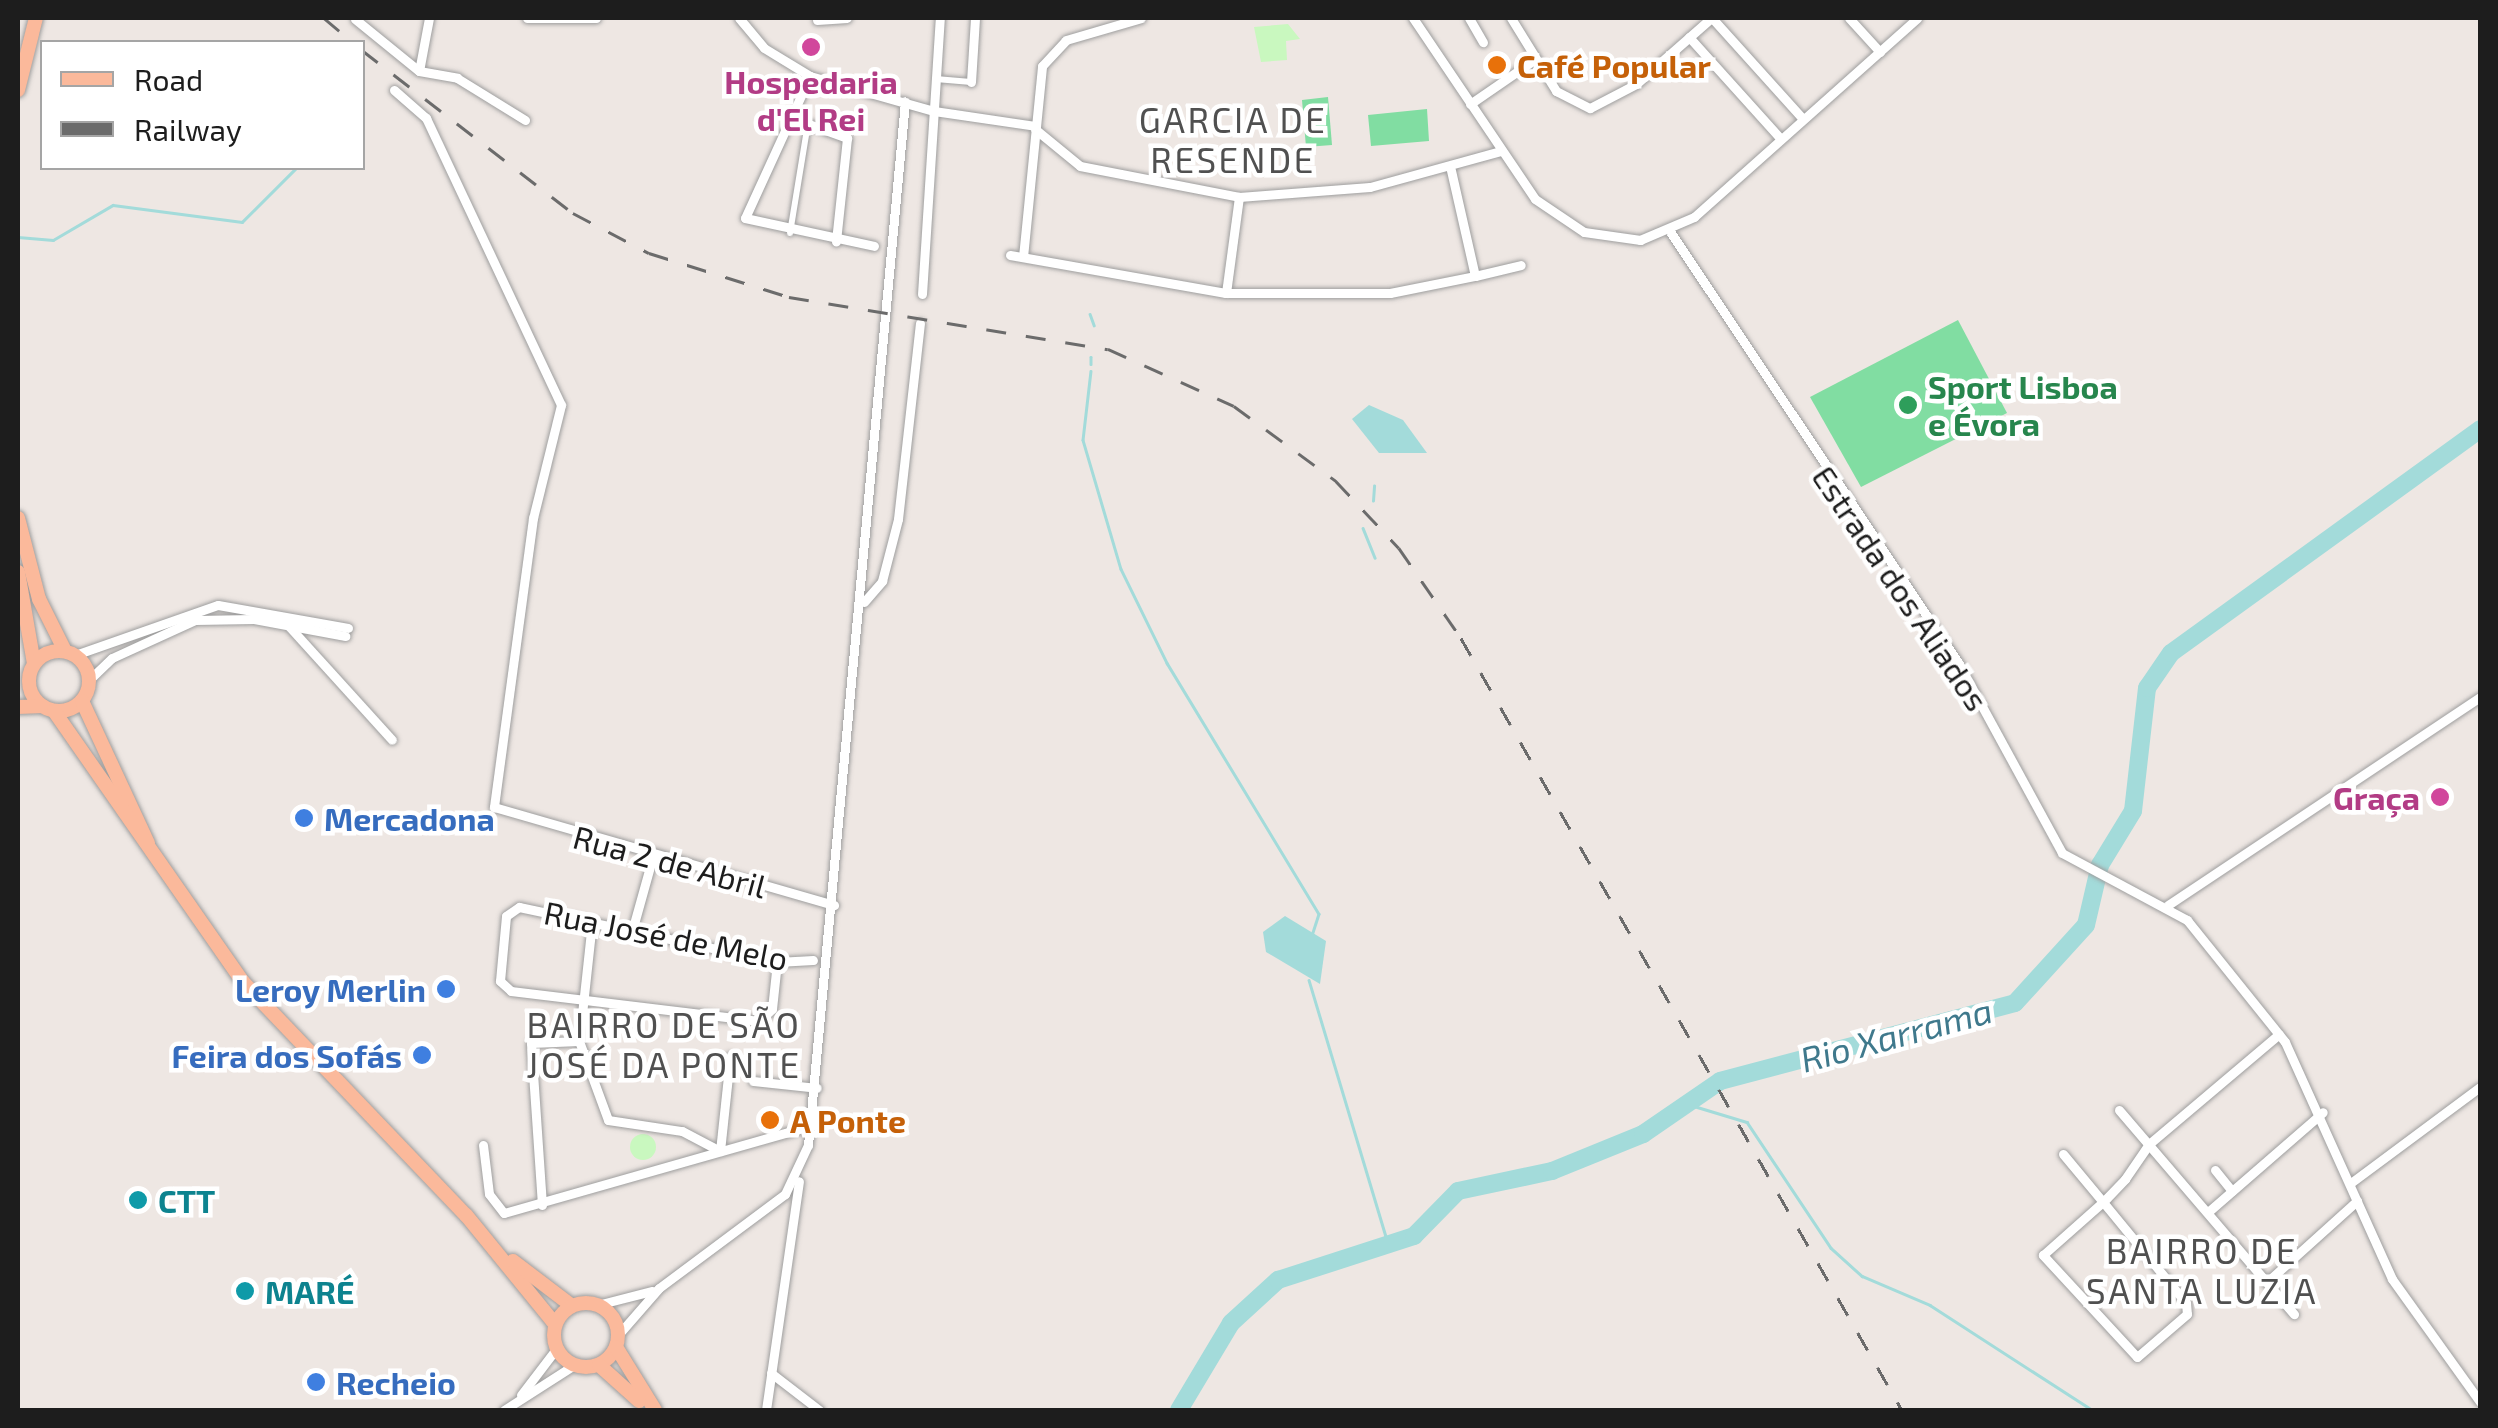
<!DOCTYPE html>
<meta charset="utf-8">
<style>
body{margin:0}
#map{position:relative;width:2498px;height:1428px;overflow:hidden;background:#eee7e3;font-family:"Exo 2",sans-serif}
div>[style]{position:absolute}
[style*='--x']{left:calc(var(--x)*1px);top:calc(var(--y)*1px);width:calc(var(--w)*1px);rotate:calc(var(--a)*1deg)}
.park>*{inset:0;background:#c9f8bf}
.round{border-radius:50%}
.pitch>*{inset:0;background:#81dda2}
.water>*{inset:0;background:#a3dbda}
.stream>*{height:2.5px;margin:-1.25px;padding:0 1.25px;transform-origin:1.25px;border-radius:1.25px;background:#a3dbda}
.river>*{height:18px;margin:-9px;padding:0 9px;transform-origin:9px;border-radius:9px;background:#a3dbda}
.roads{filter:drop-shadow(0 0 2px #9e9e9e) drop-shadow(0 0 2px #9e9e9e)}
.pedestrian>*{height:6px;margin:-3px;padding:0 3px;transform-origin:3px;border-radius:3px;background:#fff}
.minor>*{height:9px;margin:-4.5px;padding:0 4.5px;transform-origin:4.5px;border-radius:4.5px;background:#fff}
.primary>*{height:14px;margin:-7px;padding:0 7px;transform-origin:7px;border-radius:7px;background:#fbb99b}
.primary>.ring{margin:-7px;padding:0;box-sizing:content-box;background:none;border:14px solid #fbb99b;border-radius:50%}
.rail>*{height:2.5px;margin-top:-1.25px;transform-origin:0;background:repeating-linear-gradient(90deg,#6b6b6b 0 20px,transparent 0 40px)}
.dots>*{width:28px;height:28px;translate:-50% -50%;box-sizing:border-box;border:5px solid #fff;border-radius:50%}
span{translate:-50% -50%;white-space:nowrap;text-align:center;line-height:1.15;-webkit-text-stroke:9px #fff;paint-order:stroke}
.food-label{font-size:32px;color:#c56008;font-weight:700}
.left{translate:0 -50%;text-align:left}
.hotel-label{font-size:32px;color:#b23c85;font-weight:700}
.right{translate:-100% -50%;text-align:right}
.leisure-label{font-size:32px;color:#27864d;font-weight:700}
.street-label{font-size:32px;color:#1d1d1d}
.shop-label{font-size:32px;color:#366cbe;font-weight:700}
.culture-label{font-size:32px;color:#0d838f;font-weight:700}
.neighbourhood-label{font-size:35px;color:#505050;letter-spacing:2.5px}
.water-label{font-size:35px;color:#3f798c;font-style:italic}
.frame{position:absolute;inset:0;border:20px solid #1d1d1d;pointer-events:none}
.legend{position:absolute;left:40px;top:40px;width:325px;height:130px;box-sizing:border-box;background:#fff;border:2px solid #a5a5a5;margin:0;padding:12px 18px;list-style:none;font-size:30px;color:#1d1d1d}
.legend li{display:flex;align-items:center;gap:20px;height:50px}
.legend b{width:50px;border:2px solid #a5a5a5}
</style>
<div id="map">
<div class="park">
<i style="clip-path:polygon(1288px 24px,1300px 39px,1286px 41px,1287px 60px,1261px 62px,1254px 27px)"></i>
<i class="round" style="left:630px;top:1134px;width:26px;height:26px"></i>
</div>
<div class="pitch">
<i style="clip-path:polygon(1328px 97px,1332px 145px,1306px 147px,1302px 100px)"></i>
<i style="clip-path:polygon(1427px 109px,1429px 141px,1371px 146px,1368px 115px)"></i>
<i style="clip-path:polygon(1958px 320px,2007px 413px,1861px 487px,1810px 397px)"></i>
</div>
<div class="water">
<i style="clip-path:polygon(1369px 405px,1403px 420px,1427px 453px,1379px 453px,1352px 419px)"></i>
<i style="clip-path:polygon(1285px 916px,1326px 941px,1320px 984px,1266px 952px,1263px 932px)"></i>
</div>
<div class="stream">
<i style="--x:18;--y:237;--w:35;--a:5"></i>
<i style="--x:53;--y:240;--w:69;--a:-30.3"></i>
<i style="--x:113;--y:205;--w:130;--a:7.5"></i>
<i style="--x:242;--y:222;--w:76;--a:-45"></i>
<i style="--x:1090;--y:314;--w:12;--a:70"></i>
<i style="--x:1091;--y:357;--w:7;--a:90"></i>
<i style="--x:1091;--y:371;--w:69;--a:96.6"></i>
<i style="--x:1083;--y:440;--w:134;--a:73.6"></i>
<i style="--x:1121;--y:569;--w:105;--a:63.9"></i>
<i style="--x:1167;--y:663;--w:293;--a:58.8"></i>
<i style="--x:1319;--y:914;--w:20;--a:108"></i>
<i style="--x:1373;--y:501;--w:15;--a:-86"></i>
<i style="--x:1363;--y:528;--w:32;--a:68"></i>
<i style="--x:1309;--y:980;--w:267;--a:73.3"></i>
<i style="--x:1386;--y:1236;--w:13;--a:119"></i>
<i style="--x:1684;--y:1103;--w:66;--a:16.8"></i>
<i style="--x:1747;--y:1122;--w:151;--a:56.3"></i>
<i style="--x:1831;--y:1248;--w:42;--a:42.1"></i>
<i style="--x:1862;--y:1276;--w:74;--a:23.1"></i>
<i style="--x:1930;--y:1305;--w:193;--a:32.9"></i>
</div>
<div class="river">
<i style="--x:1179;--y:1410;--w:101;--a:-59.1"></i>
<i style="--x:1231;--y:1323;--w:64;--a:-42.5"></i>
<i style="--x:1278;--y:1280;--w:143;--a:-17.9"></i>
<i style="--x:1414;--y:1236;--w:63;--a:-45.6"></i>
<i style="--x:1458;--y:1191;--w:96;--a:-12"></i>
<i style="--x:1552;--y:1171;--w:98;--a:-22.1"></i>
<i style="--x:1643;--y:1134;--w:93;--a:-34.5"></i>
<i style="--x:1720;--y:1081;--w:305;--a:-14.8"></i>
<i style="--x:2015;--y:1003;--w:105;--a:-47.7"></i>
<i style="--x:2086;--y:925;--w:62;--a:-76.9"></i>
<i style="--x:2100;--y:865;--w:63;--a:-58.6"></i>
<i style="--x:2133;--y:811;--w:124;--a:-83.5"></i>
<i style="--x:2147;--y:688;--w:42;--a:-55.6"></i>
<i style="--x:2171;--y:653;--w:382;--a:-35.9"></i>
</div>
<div class="roads">
<div class="pedestrian">
<i style="--x:936;--y:79;--w:35;--a:5"></i>
<i style="--x:790;--y:233;--w:111;--a:-80.7"></i>
</div>
<div class="minor">
<i style="--x:527;--y:18;--w:69;--a:0"></i>
<i style="--x:739;--y:18;--w:39;--a:50"></i>
<i style="--x:764;--y:48;--w:54;--a:31.3"></i>
<i style="--x:810;--y:76;--w:129;--a:15.8"></i>
<i style="--x:934;--y:111;--w:102;--a:8.4"></i>
<i style="--x:1413;--y:18;--w:218;--a:56"></i>
<i style="--x:1535;--y:199;--w:59;--a:34"></i>
<i style="--x:1584;--y:232;--w:57;--a:8.1"></i>
<i style="--x:1640;--y:240;--w:59;--a:-23.1"></i>
<i style="--x:1694;--y:217;--w:299;--a:-41.7"></i>
<i style="--x:1469;--y:18;--w:28;--a:60"></i>
<i style="--x:1511;--y:18;--w:86;--a:58.3"></i>
<i style="--x:1556;--y:91;--w:38;--a:27"></i>
<i style="--x:1590;--y:108;--w:52;--a:-27.6"></i>
<i style="--x:1636;--y:84;--w:100;--a:-41.3"></i>
<i style="--x:1712;--y:18;--w:136;--a:48"></i>
<i style="--x:1849;--y:18;--w:46;--a:47.6"></i>
<i style="--x:355;--y:19;--w:82;--a:39.1"></i>
<i style="--x:419;--y:71;--w:39;--a:10"></i>
<i style="--x:457;--y:78;--w:80;--a:31.7"></i>
<i style="--x:817;--y:20;--w:30;--a:-4"></i>
<i style="--x:1689;--y:37;--w:137;--a:48"></i>
<i style="--x:419;--y:71;--w:54;--a:-79.3"></i>
<i style="--x:810;--y:76;--w:156;--a:114.6"></i>
<i style="--x:745;--y:218;--w:132;--a:12.2"></i>
<i style="--x:971;--y:82;--w:64;--a:-86.4"></i>
<i style="--x:394;--y:90;--w:43;--a:41.2"></i>
<i style="--x:426;--y:118;--w:317;--a:64.8"></i>
<i style="--x:561;--y:405;--w:116;--a:103.9"></i>
<i style="--x:533;--y:518;--w:292;--a:97.7"></i>
<i style="--x:494;--y:807;--w:354;--a:16.1"></i>
<i style="--x:1470;--y:104;--w:78;--a:-34.5"></i>
<i style="--x:789;--y:117;--w:62;--a:19.9"></i>
<i style="--x:847;--y:138;--w:104;--a:96.1"></i>
<i style="--x:1035;--y:129;--w:58;--a:39.4"></i>
<i style="--x:1080;--y:166;--w:162;--a:11"></i>
<i style="--x:1239;--y:197;--w:131;--a:-4.4"></i>
<i style="--x:1370;--y:187;--w:136;--a:-15.4"></i>
<i style="--x:1671;--y:233;--w:518;--a:56.25"></i>
<i style="--x:1959;--y:664;--w:215;--a:61.4"></i>
<i style="--x:2062;--y:853;--w:142;--a:28.2"></i>
<i style="--x:2187;--y:920;--w:156;--a:51.2"></i>
<i style="--x:2285;--y:1042;--w:260;--a:65.7"></i>
<i style="--x:2392;--y:1279;--w:151;--a:54.4"></i>
<i style="--x:1010;--y:255;--w:219;--a:10"></i>
<i style="--x:1226;--y:293;--w:164;--a:0"></i>
<i style="--x:1390;--y:293;--w:87;--a:-11.3"></i>
<i style="--x:1475;--y:276;--w:109;--a:-102.8"></i>
<i style="--x:1023;--y:257;--w:192;--a:-84.3"></i>
<i style="--x:1042;--y:66;--w:35;--a:-47"></i>
<i style="--x:1066;--y:40;--w:78;--a:-16.3"></i>
<i style="--x:1475;--y:276;--w:47;--a:-13.4"></i>
<i style="--x:1226;--y:293;--w:97;--a:-82.3"></i>
<i style="--x:922;--y:294;--w:277;--a:-86.3"></i>
<i style="--x:864;--y:602;--w:28;--a:-49"></i>
<i style="--x:882;--y:581;--w:64;--a:-75.5"></i>
<i style="--x:898;--y:519;--w:197;--a:-83.6"></i>
<i style="--x:287;--y:624;--w:156;--a:47.8"></i>
<i style="--x:75;--y:655;--w:151;--a:-19.3"></i>
<i style="--x:218;--y:605;--w:132;--a:10"></i>
<i style="--x:90;--y:679;--w:30;--a:-44"></i>
<i style="--x:112;--y:658;--w:91;--a:-24.6"></i>
<i style="--x:195;--y:620;--w:59;--a:-1"></i>
<i style="--x:254;--y:619;--w:93;--a:10.6"></i>
<i style="--x:2168;--y:905;--w:375;--a:-33.7"></i>
<i style="--x:592;--y:922;--w:120;--a:96.2"></i>
<i style="--x:579;--y:1041;--w:84;--a:69.8"></i>
<i style="--x:608;--y:1120;--w:75;--a:8.5"></i>
<i style="--x:682;--y:1131;--w:43;--a:27.8"></i>
<i style="--x:632;--y:931;--w:78;--a:-74.4"></i>
<i style="--x:777;--y:962;--w:47;--a:96.1"></i>
<i style="--x:772;--y:1009;--w:18;--a:137"></i>
<i style="--x:759;--y:1021;--w:250;--a:-173.1"></i>
<i style="--x:511;--y:991;--w:15;--a:-138"></i>
<i style="--x:500;--y:981;--w:65;--a:-84.7"></i>
<i style="--x:506;--y:916;--w:16;--a:-35"></i>
<i style="--x:519;--y:907;--w:264;--a:12"></i>
<i style="--x:777;--y:962;--w:36;--a:-3"></i>
<i style="--x:753;--y:1081;--w:64;--a:6.2"></i>
<i style="--x:2119;--y:1110;--w:269;--a:49.4"></i>
<i style="--x:483;--y:1145;--w:49;--a:83"></i>
<i style="--x:489;--y:1194;--w:24;--a:52"></i>
<i style="--x:504;--y:1213;--w:320;--a:-15.9"></i>
<i style="--x:720;--y:1151;--w:95;--a:-83.9"></i>
<i style="--x:2063;--y:1154;--w:62;--a:50.2"></i>
<i style="--x:2103;--y:1202;--w:131;--a:50.6"></i>
<i style="--x:2186;--y:1303;--w:11;--a:85"></i>
<i style="--x:2187;--y:1314;--w:66;--a:139.3"></i>
<i style="--x:2137;--y:1357;--w:139;--a:-132.7"></i>
<i style="--x:2043;--y:1255;--w:80;--a:-41.5"></i>
<i style="--x:2103;--y:1202;--w:32;--a:-46"></i>
<i style="--x:2125;--y:1179;--w:42;--a:-55.6"></i>
<i style="--x:2149;--y:1144;--w:170;--a:-40.2"></i>
<i style="--x:2215;--y:1170;--w:27;--a:51"></i>
<i style="--x:2352;--y:1182;--w:159;--a:-36.6"></i>
<i style="--x:542;--y:1205;--w:162;--a:-93.9"></i>
<i style="--x:531;--y:1043;--w:48;--a:-2.4"></i>
<i style="--x:2208;--y:1212;--w:152;--a:-41"></i>
<i style="--x:2268;--y:1281;--w:120;--a:-42"></i>
<i style="--x:597;--y:1305;--w:57;--a:-14.3"></i>
<i style="--x:618;--y:1335;--w:62;--a:-48.9"></i>
<i style="--x:659;--y:1288;--w:157;--a:-36.7"></i>
<i style="--x:785;--y:1194;--w:54;--a:-64.9"></i>
<i style="--x:808;--y:1145;--w:1048;--a:-84.69"></i>
<i style="--x:771;--y:1373;--w:61;--a:37.6"></i>
<i style="--x:521;--y:1395;--w:58;--a:-52.7"></i>
<i style="--x:504;--y:1410;--w:83;--a:-32.7"></i>
<i style="--x:766;--y:1410;--w:231;--a:-81.8"></i>
</div>
<div class="primary">
<i style="--x:18;--y:90;--w:74;--a:-76"></i>
<i style="--x:18;--y:518;--w:84;--a:75.5"></i>
<i style="--x:39;--y:599;--w:58;--a:63.4"></i>
<i style="--x:18;--y:572;--w:93;--a:80.1"></i>
<i class="ring" style="left:29px;top:651px;width:46px;height:46px"></i>
<i style="--x:82;--y:701;--w:157;--a:65.1"></i>
<i style="--x:18;--y:707;--w:25;--a:-2"></i>
<i style="--x:54;--y:711;--w:330;--a:55.1"></i>
<i style="--x:243;--y:982;--w:323;--a:46.3"></i>
<i style="--x:466;--y:1215;--w:141;--a:50.8"></i>
<i style="--x:513;--y:1261;--w:74;--a:37.3"></i>
<i class="ring" style="left:554px;top:1303px;width:50px;height:50px"></i>
<i style="--x:616;--y:1347;--w:74;--a:58.2"></i>
<i style="--x:599;--y:1365;--w:54;--a:42"></i>
</div>
</div>
<div class="rail">
<i style="--x:324;--y:18;--w:38;--a:40"></i>
<i style="--x:362;--y:50;--w:267;--a:37.7"></i>
<i style="--x:573;--y:213;--w:86;--a:27.8"></i>
<i style="--x:649;--y:253;--w:147;--a:17.4"></i>
<i style="--x:789;--y:297;--w:323;--a:9.3"></i>
<i style="--x:1108;--y:349;--w:138;--a:24.3"></i>
<i style="--x:1234;--y:406;--w:127;--a:36.3"></i>
<i style="--x:1336;--y:481;--w:92;--a:46.8"></i>
<i style="--x:1399;--y:548;--w:109;--a:55.4"></i>
<i style="--x:1461;--y:638;--w:889;--a:60.26"></i>
</div>
<div class="dots">
<i style="left:811px;top:47px;background:#d1479c"></i>
<i style="left:1497px;top:65px;background:#e8710a"></i>
<i style="left:1908px;top:405px;background:#2e9e5b"></i>
<i style="left:2440px;top:797px;background:#d1479c"></i>
<i style="left:304px;top:818px;background:#3f7fe0"></i>
<i style="left:446px;top:989px;background:#3f7fe0"></i>
<i style="left:422px;top:1055px;background:#3f7fe0"></i>
<i style="left:770px;top:1120px;background:#e8710a"></i>
<i style="left:138px;top:1200px;background:#0f9aa8"></i>
<i style="left:245px;top:1291px;background:#0f9aa8"></i>
<i style="left:316px;top:1382px;background:#3f7fe0"></i>
</div>
<div class="food-label">
<span class="left" style="left:1517px;top:65px">Café Popular</span>
<span class="left" style="left:790px;top:1120px">A Ponte</span>
</div>
<div class="hotel-label">
<span style="left:811px;top:100px">Hospedaria<br>d'El Rei</span>
<span class="right" style="left:2420px;top:797px">Graça</span>
</div>
<div class="leisure-label">
<span class="left" style="left:1928px;top:405px">Sport Lisboa<br>e Évora</span>
</div>
<div class="street-label">
<span style="left:1901px;top:588px;rotate:56deg">Estrada dos Aliados</span>
<span style="left:670px;top:861px;rotate:15deg">Rua 2 de Abril</span>
<span style="left:666px;top:935px;rotate:11deg">Rua José de Melo</span>
</div>
<div class="shop-label">
<span class="left" style="left:324px;top:818px">Mercadona</span>
<span class="right" style="left:426px;top:989px">Leroy Merlin</span>
<span class="right" style="left:402px;top:1055px">Feira dos Sofás</span>
<span class="left" style="left:336px;top:1382px">Recheio</span>
</div>
<div class="culture-label">
<span class="left" style="left:158px;top:1200px">CTT</span>
<span class="left" style="left:265px;top:1291px">MARÉ</span>
</div>
<div class="neighbourhood-label">
<span style="left:1233px;top:139px">GARCIA DE<br>RESENDE</span>
<span style="left:664px;top:1044px">BAIRRO DE SÃO<br>JOSÉ DA PONTE</span>
<span style="left:2202px;top:1270px">BAIRRO DE<br>SANTA LUZIA</span>
</div>
<div class="water-label">
<span style="left:1896px;top:1034px;rotate:-15deg">Rio Xarrama</span>
</div>
<div class="frame"></div>
<ul class="legend">
<li><b style="height:12px;background:#fbb99b"></b>Road</li>
<li><b style="height:12px;background:#6b6b6b"></b>Railway</li>
</ul>
</div>
